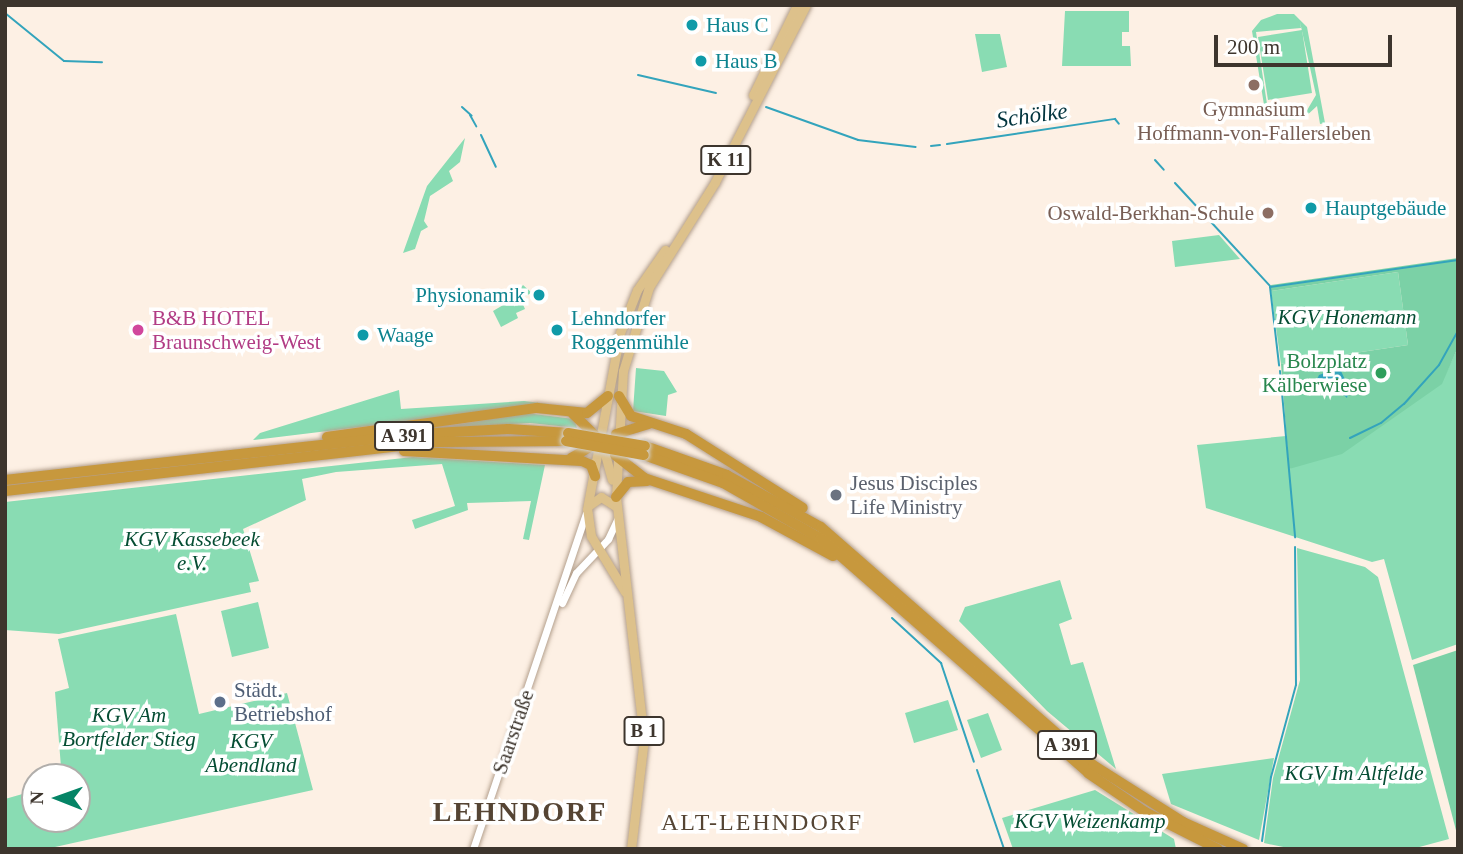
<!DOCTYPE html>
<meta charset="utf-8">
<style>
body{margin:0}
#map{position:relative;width:1463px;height:854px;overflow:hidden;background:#fdf0e4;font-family:"Times New Roman",serif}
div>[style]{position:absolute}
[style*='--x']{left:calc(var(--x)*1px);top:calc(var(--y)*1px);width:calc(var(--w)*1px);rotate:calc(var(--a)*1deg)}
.green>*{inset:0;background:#89dcb3}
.forest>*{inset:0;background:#7bd1a6}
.water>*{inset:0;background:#33a4bc}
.stream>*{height:2px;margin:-1px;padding:0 1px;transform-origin:1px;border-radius:1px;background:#33a4bc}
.roads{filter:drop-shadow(0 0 2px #b4a08d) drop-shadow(0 0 2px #b4a08d)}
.tertiary>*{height:7px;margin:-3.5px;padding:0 3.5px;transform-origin:3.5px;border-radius:3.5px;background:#fff}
.primary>*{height:9px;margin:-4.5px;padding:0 4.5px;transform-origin:4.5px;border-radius:4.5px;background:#ddc18b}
.motorway>*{height:10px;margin:-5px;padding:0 5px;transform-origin:5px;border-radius:5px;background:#c7983d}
.bridges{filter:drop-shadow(0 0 2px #d4d3d1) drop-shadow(0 0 2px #d4d3d1)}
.motorway-bridge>*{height:10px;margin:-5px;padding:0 5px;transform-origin:5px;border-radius:5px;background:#c7983d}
.dots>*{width:19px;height:19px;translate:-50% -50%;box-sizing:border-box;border:4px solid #fff;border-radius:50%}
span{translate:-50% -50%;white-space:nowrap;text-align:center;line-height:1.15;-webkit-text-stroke:7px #fff;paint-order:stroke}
.shield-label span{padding:2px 5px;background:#fff;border:2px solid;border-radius:5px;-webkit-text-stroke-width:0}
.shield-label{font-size:19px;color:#3d352d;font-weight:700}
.culture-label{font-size:21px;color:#0d838f}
.left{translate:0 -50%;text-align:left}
.right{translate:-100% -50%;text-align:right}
.education-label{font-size:21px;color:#785e54}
.park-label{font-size:21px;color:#054d33;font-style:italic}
.hotel-label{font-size:21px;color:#b23c85}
.leisure-label{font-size:21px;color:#27864d}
.worship-label{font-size:21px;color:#5b616d}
.service-label{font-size:21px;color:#4e5e75}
.street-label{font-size:21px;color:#3d352d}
.water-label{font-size:23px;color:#00333d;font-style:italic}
.quarter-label{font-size:24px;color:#543;letter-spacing:2px}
.district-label{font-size:28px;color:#543;font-weight:700;letter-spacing:2px}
.frame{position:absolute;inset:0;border:7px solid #3d352d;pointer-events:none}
.north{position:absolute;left:21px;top:763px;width:70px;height:70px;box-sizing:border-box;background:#fff;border:2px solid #b1aeab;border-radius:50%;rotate:271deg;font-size:19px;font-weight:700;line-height:28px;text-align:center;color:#3d352d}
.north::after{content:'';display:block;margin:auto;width:24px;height:32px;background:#058466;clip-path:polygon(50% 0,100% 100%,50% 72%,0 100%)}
.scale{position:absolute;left:1214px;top:35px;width:178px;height:32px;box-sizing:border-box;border:4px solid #3d352d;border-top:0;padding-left:9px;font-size:21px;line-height:24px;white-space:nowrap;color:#3d352d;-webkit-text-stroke:5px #fff;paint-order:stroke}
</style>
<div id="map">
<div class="green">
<i style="clip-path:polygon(1065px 11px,1129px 11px,1129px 32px,1122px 32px,1122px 46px,1130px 46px,1131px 66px,1062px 66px)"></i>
<i style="clip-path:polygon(evenodd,1277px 14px,1294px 14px,1307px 27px,1325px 123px,1320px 124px,1317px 106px,1304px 118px,1289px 120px,1275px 116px,1264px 105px,1252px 31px,1261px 20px,1277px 14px,1300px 22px,1316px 95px,1306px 112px,1285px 116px,1267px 104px,1256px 32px,1301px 28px,1300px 22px)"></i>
<i style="clip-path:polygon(1302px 30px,1312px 93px,1268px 100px,1258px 37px)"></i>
<i style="clip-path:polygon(975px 34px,1000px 34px,1007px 67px,982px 72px)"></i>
<i style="clip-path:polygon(465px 138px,460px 162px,449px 171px,453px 181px,430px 196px,424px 221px,428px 227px,421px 231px,415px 249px,403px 253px,427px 186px)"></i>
<i style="clip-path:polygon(1219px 235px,1240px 259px,1175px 267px,1172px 241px)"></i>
<i style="clip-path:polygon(1398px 272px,1408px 345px,1281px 364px,1271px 291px)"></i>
<i style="clip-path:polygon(523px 285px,532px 293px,520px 298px,525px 309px,516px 313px,518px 318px,501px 327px,493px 311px,510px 301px)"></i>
<i style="clip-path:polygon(1458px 347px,1458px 644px,1412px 660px,1384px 559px,1372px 562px,1206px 508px,1197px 445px,1286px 436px,1289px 469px,1441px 384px)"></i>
<i style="clip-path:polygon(636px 368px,664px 371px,677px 392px,668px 395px,666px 416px,633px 411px)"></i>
<i style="clip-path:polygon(399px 390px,401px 409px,524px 401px,549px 404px,253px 440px,260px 433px)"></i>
<i style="clip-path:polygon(526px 413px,574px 419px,577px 428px,530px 423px,437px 428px)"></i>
<i style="clip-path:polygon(413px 457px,545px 465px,529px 540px,523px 539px,531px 501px,467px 503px,468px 510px,415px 529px,412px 520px,455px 506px,442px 464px,336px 472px,302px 479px,306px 500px,243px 529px,259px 581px,249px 583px,251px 592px,59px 634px,5px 630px,5px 502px)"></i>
<i style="clip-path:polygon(1297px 548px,1365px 567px,1378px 577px,1449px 839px,1412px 849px,1293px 849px,1264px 843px,1273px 778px,1300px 680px)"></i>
<i style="clip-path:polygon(1060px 580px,1072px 619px,1059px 624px,1071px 665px,1083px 662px,1116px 769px,1047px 711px,959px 621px,965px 607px)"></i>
<i style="clip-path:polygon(258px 602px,269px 648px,232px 657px,221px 611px)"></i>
<i style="clip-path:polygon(176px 614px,199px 714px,287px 693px,313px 790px,46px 849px,5px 849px,5px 799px,26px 793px,26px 782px,35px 778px,35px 819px,77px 819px,77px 777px,38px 777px,61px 767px,55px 692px,69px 688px,58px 639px)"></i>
<i style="clip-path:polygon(948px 700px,958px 730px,914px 743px,905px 713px)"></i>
<i style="clip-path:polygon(988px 713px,1002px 750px,981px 758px,967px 720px)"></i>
<i style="clip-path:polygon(1274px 758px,1259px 840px,1171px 804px,1162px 774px)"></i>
<i style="clip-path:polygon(1095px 790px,1174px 839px,1176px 849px,1013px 849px,1002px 818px)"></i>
</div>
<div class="forest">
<i style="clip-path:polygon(1458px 258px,1458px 347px,1442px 384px,1342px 454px,1289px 469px,1281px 364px,1408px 345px,1398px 272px,1271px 291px,1271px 285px)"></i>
<i style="clip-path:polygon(1458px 650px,1458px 838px,1413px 665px)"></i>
</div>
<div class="water">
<i style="clip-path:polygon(1335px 369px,1341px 371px,1349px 388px,1347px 398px,1337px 389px,1315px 383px,1319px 375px)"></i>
</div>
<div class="stream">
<i style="--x:5;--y:13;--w:76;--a:39.1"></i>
<i style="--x:64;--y:61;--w:38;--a:2"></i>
<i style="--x:638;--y:75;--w:80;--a:13"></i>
<i style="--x:462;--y:107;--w:13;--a:42"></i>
<i style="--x:766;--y:107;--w:98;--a:19.7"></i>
<i style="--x:858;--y:140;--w:58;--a:6.9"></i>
<i style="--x:470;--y:115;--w:13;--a:61"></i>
<i style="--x:481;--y:135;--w:35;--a:65"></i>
<i style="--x:947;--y:144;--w:170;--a:-8.5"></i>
<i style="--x:1115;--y:119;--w:6;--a:51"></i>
<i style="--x:931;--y:146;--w:9;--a:-6"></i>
<i style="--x:1155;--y:160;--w:13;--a:48"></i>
<i style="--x:1175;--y:183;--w:140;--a:47.3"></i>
<i style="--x:1270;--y:287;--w:190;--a:-8.2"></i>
<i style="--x:1270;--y:287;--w:79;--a:83.4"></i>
<i style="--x:1280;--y:371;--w:167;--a:84.8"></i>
<i style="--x:1350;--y:438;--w:34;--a:-26"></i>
<i style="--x:1381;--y:423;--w:30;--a:-40"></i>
<i style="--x:1404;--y:404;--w:52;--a:-48.1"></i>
<i style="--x:1439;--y:365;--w:39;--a:-61"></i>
<i style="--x:892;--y:618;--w:67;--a:42.6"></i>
<i style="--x:941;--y:663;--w:104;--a:71.6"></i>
<i style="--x:977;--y:770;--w:83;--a:71.1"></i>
<i style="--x:1262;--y:841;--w:65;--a:-82"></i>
<i style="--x:1271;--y:777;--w:95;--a:-74.8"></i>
<i style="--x:1296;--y:685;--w:138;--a:-90.4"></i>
</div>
<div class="roads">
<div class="tertiary">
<i style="--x:562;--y:603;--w:33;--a:-65"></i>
<i style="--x:576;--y:573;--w:47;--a:-46.7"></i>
<i style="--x:608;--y:539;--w:23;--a:-65"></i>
<i style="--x:473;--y:849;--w:354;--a:-71.4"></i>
</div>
<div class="primary">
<i style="--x:753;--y:95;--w:100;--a:-63.9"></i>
<i style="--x:602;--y:443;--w:38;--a:75"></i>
<i style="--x:588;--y:506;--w:16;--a:-35"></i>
<i style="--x:601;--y:497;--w:19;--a:32"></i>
<i style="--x:625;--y:592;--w:66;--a:-121.3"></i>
<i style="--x:591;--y:536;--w:27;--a:-98"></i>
<i style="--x:587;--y:509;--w:179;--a:-79.4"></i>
<i style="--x:620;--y:333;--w:46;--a:-68.4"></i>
<i style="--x:637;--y:290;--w:49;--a:-55"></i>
<i style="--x:631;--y:849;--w:111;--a:-83.3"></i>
<i style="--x:644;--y:739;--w:245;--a:-96.6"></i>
<i style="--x:616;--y:496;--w:125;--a:-86.8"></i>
<i style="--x:623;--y:371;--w:88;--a:-72.8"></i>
<i style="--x:649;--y:287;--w:124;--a:-57.8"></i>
<i style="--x:715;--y:182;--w:199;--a:-62.8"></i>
</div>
<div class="motorway">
<i style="--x:619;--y:396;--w:23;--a:59"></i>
<i style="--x:631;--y:416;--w:58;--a:18.1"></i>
<i style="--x:686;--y:434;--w:138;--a:32.3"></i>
<i style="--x:616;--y:434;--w:34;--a:-17"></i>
<i style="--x:327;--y:437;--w:212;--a:-7.9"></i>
<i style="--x:537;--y:408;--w:50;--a:5.7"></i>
<i style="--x:587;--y:413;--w:27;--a:-39"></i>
<i style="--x:645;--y:446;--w:87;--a:19.5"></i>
<i style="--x:727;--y:475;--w:107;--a:29"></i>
<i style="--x:821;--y:527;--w:361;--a:41.2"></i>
<i style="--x:1093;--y:765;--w:107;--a:32.3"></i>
<i style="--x:1183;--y:822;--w:66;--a:24.2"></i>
<i style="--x:404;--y:451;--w:178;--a:3.2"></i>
<i style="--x:582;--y:461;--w:10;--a:24"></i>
<i style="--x:591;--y:465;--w:12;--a:70"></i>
<i style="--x:615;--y:455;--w:37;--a:38"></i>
<i style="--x:644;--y:478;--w:123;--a:18.4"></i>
<i style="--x:761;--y:517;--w:82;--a:28.4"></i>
<i style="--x:644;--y:455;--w:84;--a:19.5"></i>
<i style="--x:723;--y:483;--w:112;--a:29.6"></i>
<i style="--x:820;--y:538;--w:356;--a:41.2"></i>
<i style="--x:1088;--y:773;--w:69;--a:34.4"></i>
<i style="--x:1145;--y:812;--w:82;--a:26.9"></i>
<i style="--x:571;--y:458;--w:34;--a:-30"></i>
<i style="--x:601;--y:441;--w:39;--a:-136"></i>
<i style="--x:5;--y:480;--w:432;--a:-6.3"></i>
<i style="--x:434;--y:433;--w:74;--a:-3.1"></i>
<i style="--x:508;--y:429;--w:60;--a:3.8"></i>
<i style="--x:5;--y:491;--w:433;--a:-6.5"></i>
<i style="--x:435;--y:442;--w:131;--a:-0.4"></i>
<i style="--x:616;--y:497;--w:19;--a:-51"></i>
<i style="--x:628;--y:482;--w:19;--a:-3"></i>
</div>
</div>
<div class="bridges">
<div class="motorway-bridge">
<i style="--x:568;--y:433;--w:78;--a:9.6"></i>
<i style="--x:566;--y:441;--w:79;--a:10.2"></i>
</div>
</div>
<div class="dots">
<i style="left:692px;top:25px;background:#0f9aa8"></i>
<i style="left:701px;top:61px;background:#0f9aa8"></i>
<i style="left:1254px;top:85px;background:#8d6e63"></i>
<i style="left:1311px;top:208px;background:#0f9aa8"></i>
<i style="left:1268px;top:213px;background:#8d6e63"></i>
<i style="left:539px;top:295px;background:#0f9aa8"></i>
<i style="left:138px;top:330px;background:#d1479c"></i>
<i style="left:557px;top:330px;background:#0f9aa8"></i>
<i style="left:363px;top:335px;background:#0f9aa8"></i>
<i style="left:1381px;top:373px;background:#2e9e5b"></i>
<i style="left:836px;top:495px;background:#6b7280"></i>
<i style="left:220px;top:702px;background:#5c6f8a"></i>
</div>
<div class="shield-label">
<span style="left:726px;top:160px">K 11</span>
<span style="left:404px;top:436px">A 391</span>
<span style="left:644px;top:731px">B 1</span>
<span style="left:1067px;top:745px">A 391</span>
</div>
<div class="culture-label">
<span class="left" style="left:706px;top:25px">Haus C</span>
<span class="left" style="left:715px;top:61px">Haus B</span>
<span class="left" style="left:1325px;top:208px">Hauptgebäude</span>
<span class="right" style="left:525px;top:295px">Physionamik</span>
<span class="left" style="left:571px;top:330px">Lehndorfer<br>Roggenmühle</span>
<span class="left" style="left:377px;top:335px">Waage</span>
</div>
<div class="education-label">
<span style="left:1254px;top:121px">Gymnasium<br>Hoffmann-von-Fallersleben</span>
<span class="right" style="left:1254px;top:213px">Oswald-Berkhan-Schule</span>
</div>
<div class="park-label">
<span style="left:1347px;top:317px">KGV Honemann</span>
<span style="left:192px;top:551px">KGV Kassebeek<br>e.V.</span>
<span style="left:129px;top:727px">KGV Am<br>Bortfelder Stieg</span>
<span style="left:251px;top:753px">KGV<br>Abendland</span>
<span style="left:1354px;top:773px">KGV Im Altfelde</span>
<span style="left:1090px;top:821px">KGV Weizenkamp</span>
</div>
<div class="hotel-label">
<span class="left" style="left:152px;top:330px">B&amp;B HOTEL<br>Braunschweig-West</span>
</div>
<div class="leisure-label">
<span class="right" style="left:1367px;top:373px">Bolzplatz<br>Kälberwiese</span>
</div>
<div class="worship-label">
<span class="left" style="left:850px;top:495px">Jesus Disciples<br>Life Ministry</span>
</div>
<div class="service-label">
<span class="left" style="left:234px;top:702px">Städt.<br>Betriebshof</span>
</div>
<div class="street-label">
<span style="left:513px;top:732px;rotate:-71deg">Saarstraße</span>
</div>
<div class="water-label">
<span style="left:1032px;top:116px;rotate:-8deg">Schölke</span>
</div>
<div class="quarter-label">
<span style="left:762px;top:823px">ALT-LEHNDORF</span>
</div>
<div class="district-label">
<span style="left:520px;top:812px">LEHNDORF</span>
</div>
<div class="frame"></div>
<div class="north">N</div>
<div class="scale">200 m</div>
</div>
